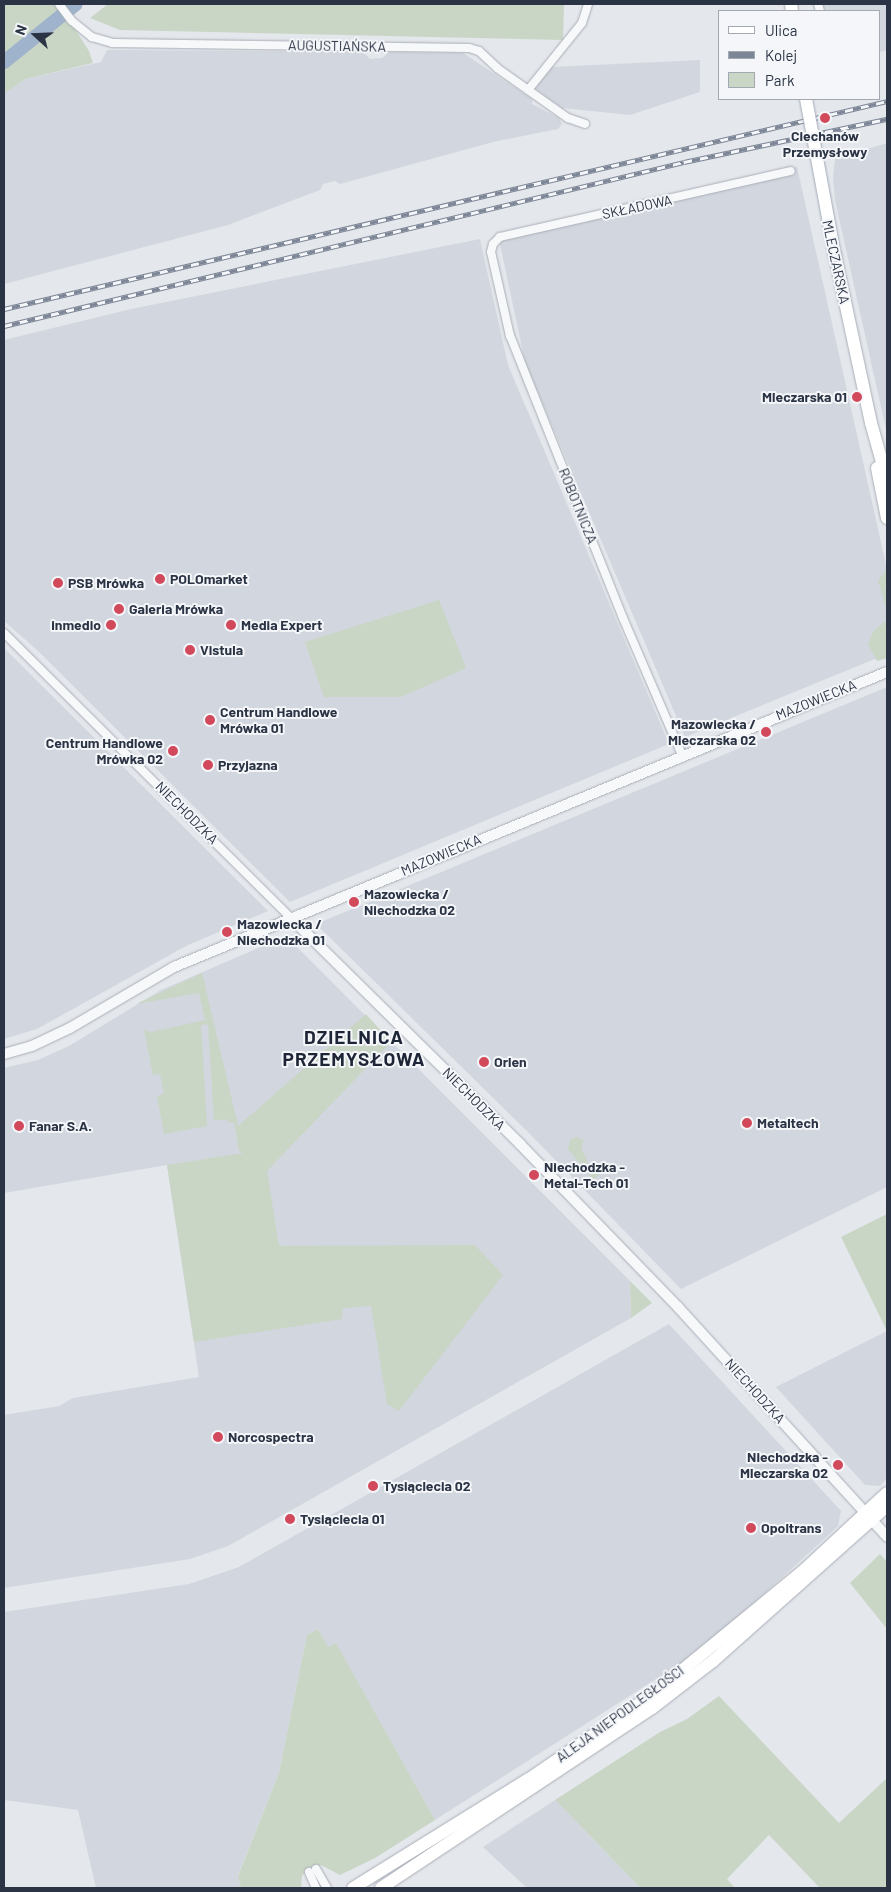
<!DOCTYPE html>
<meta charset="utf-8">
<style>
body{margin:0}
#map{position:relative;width:891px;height:1892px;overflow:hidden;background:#e4e7ec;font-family:Barlow,sans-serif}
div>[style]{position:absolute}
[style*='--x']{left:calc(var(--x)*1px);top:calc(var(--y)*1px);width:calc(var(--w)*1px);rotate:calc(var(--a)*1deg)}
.built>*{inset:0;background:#d2d6de}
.green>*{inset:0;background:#c9d6c5}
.river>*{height:14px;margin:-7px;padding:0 7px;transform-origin:7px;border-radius:7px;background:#9fb4cc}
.roads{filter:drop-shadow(0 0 1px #a9aeb7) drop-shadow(0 0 1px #a9aeb7)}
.minor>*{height:8px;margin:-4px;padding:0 4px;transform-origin:4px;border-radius:4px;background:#f7f8fa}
.tertiary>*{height:10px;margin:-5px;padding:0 5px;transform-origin:5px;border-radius:5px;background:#f7f8fa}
.primary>*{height:12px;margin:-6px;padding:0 6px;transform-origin:6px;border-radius:6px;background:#fff}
.rail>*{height:4.5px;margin-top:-2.25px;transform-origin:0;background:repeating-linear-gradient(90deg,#f4f6f9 0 8px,#7d8696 0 16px);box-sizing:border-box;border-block:1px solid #7d8696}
.bridges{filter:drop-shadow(0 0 1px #a3abb8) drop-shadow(0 0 1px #a3abb8)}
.primary-bridge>*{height:12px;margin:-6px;padding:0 6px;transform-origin:6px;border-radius:6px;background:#fff}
.dots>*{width:14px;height:14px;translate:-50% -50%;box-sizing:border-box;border:2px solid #f4f6f9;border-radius:50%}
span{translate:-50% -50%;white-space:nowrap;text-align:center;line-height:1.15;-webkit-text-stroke:4px #f4f6f9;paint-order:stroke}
.street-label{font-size:14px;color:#2b3445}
.poi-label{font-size:14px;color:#2b3445;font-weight:700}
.right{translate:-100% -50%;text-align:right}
.left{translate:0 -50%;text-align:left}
.district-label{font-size:19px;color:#1d2536;font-weight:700;letter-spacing:1px}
.frame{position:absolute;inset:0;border:5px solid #2b3445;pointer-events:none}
.legend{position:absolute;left:718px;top:10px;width:162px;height:90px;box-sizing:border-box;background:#f4f6f9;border:1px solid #a4a8b1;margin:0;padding:6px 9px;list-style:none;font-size:15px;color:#2b3445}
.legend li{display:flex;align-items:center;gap:10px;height:25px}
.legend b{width:25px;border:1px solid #a4a8b1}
.north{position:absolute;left:10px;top:10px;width:50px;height:50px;-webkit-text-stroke:4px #f4f6f9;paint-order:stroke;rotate:290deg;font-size:14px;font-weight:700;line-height:20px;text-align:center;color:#2b3445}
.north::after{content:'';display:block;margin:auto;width:18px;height:22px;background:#2b3445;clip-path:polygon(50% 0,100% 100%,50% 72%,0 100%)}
</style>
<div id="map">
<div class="built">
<i style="clip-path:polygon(823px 4px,887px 4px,887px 50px,880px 52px,880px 11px,824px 11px)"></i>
<i style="clip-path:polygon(107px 50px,363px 52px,370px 59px,382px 58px,389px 52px,463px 53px,532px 99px,532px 104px,559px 118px,562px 124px,558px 129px,493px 142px,340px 184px,335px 181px,323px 184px,320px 190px,228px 225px,4px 284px,4px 94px,25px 79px,101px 62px)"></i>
<i style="clip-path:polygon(700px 60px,700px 92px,630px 115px,562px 108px,534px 88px,552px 67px)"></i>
<i style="clip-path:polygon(887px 143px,887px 434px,835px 200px,833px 178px,835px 159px)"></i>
<i style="clip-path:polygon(797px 167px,887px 569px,887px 654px,685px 737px,525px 362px,498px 235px)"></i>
<i style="clip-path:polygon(480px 239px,508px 365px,669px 744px,290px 902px,37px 650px,4px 621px,4px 340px,131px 309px)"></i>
<i style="clip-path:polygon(4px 648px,268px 911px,186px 946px,37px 1029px,4px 1039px)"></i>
<i style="clip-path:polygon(887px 687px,887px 1187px,681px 1289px,531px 1135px,316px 924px)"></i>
<i style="clip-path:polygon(286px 936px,630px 1281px,631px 1318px,228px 1546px,190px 1559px,4px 1588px,4px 1415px,59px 1406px,73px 1398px,199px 1377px,167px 1165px,4px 1193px,4px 1068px,38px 1060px,69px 1046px,161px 990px)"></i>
<i style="clip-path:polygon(669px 1324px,841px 1511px,838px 1526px,750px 1607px,681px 1663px,435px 1820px,336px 1644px,328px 1648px,318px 1629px,307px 1635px,279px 1773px,238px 1875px,241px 1888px,96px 1888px,78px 1810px,4px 1800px,4px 1612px,189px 1584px,239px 1567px)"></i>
<i style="clip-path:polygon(887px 1331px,887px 1478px,880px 1486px,865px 1485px,776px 1387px)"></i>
<i style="clip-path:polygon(555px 1800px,641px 1888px,527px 1888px,483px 1847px)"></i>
</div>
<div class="green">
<i style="clip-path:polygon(4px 4px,59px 4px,89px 51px,93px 63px,25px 79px,4px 94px)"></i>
<i style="clip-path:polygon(108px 4px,564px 4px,563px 40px,120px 30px,90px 18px)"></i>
<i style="clip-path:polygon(887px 569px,887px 610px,878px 581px)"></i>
<i style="clip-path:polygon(439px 600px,466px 668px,401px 697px,324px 697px,305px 642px)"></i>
<i style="clip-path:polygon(887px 620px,887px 658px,877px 661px,868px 644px,873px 632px)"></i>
<i style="clip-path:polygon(202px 973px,238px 1126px,366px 1014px,391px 1042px,267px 1171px,279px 1246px,475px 1245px,503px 1275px,399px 1411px,387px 1404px,371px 1306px,343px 1308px,342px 1319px,194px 1342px,167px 1165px,243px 1153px,239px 1151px,234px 1122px,228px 1123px,227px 1119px,214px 1121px,208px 1024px,201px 1025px,207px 1126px,164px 1134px,157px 1096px,164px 1094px,160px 1074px,153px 1075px,144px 1030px,151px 1032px,205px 1020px,199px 993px,136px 1004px)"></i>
<i style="clip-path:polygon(577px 1137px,584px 1141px,581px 1147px,590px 1167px,596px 1166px,600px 1173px,595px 1179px,591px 1177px,568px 1149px,570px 1140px)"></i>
<i style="clip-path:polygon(887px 1214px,887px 1331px,841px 1237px)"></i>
<i style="clip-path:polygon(630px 1281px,652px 1303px,631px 1318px)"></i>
<i style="clip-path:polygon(880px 1554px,887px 1562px,887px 1629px,850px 1583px)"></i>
<i style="clip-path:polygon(318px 1629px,328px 1647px,336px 1643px,435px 1820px,375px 1858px,340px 1875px,321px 1865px,302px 1875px,301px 1888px,241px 1888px,238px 1876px,279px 1773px,307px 1635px)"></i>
<i style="clip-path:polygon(719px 1696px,839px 1823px,887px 1778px,887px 1888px,820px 1888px,769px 1835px,727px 1879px,735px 1888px,641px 1888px,555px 1800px,660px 1732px,687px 1719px)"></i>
</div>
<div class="river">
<i style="--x:4;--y:62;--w:92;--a:-38.9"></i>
</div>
<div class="roads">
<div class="minor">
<i style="--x:59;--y:4;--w:21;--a:53"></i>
<i style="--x:72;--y:21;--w:26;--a:39"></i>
<i style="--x:92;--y:37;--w:22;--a:16"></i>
<i style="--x:113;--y:43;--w:356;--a:0.8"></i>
<i style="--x:469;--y:48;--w:10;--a:17"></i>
<i style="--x:479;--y:51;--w:25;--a:43"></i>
<i style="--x:497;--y:68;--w:87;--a:35.2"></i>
<i style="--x:568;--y:118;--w:18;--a:19"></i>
<i style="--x:818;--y:4;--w:7;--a:74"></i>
<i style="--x:528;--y:90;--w:86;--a:-51.1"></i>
<i style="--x:582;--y:23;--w:20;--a:-72"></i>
<i style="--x:4;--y:633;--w:404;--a:44.8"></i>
<i style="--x:682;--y:755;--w:149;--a:-113.3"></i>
<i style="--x:623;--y:618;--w:304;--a:-111.8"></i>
<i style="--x:510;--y:336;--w:86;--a:-102.7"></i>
<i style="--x:491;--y:252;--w:8;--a:-76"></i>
<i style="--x:493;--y:244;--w:10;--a:-45"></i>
<i style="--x:500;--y:237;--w:298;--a:-12.8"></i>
<i style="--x:316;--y:1869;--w:22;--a:60"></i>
<i style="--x:309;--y:1872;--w:17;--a:66"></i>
</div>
<div class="tertiary">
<i style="--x:291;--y:918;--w:322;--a:44.6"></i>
<i style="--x:520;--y:1144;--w:227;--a:45.9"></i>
<i style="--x:678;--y:1307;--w:311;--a:47.7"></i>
<i style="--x:4;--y:1054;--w:29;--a:-16"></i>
<i style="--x:32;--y:1046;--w:42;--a:-25.3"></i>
<i style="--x:70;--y:1028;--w:121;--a:-30.4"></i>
<i style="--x:174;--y:967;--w:772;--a:-22.48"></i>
</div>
<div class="primary">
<i style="--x:791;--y:4;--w:7;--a:82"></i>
<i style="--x:835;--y:255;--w:172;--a:77.9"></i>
<i style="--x:871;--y:423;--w:59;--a:74.3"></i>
<i style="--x:877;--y:468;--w:51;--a:78.7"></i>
<i style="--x:353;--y:1888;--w:207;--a:-31.8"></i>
<i style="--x:529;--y:1779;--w:149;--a:-34.3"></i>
<i style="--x:652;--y:1695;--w:194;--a:-39.4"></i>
<i style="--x:802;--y:1572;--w:116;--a:-42.9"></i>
<i style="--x:381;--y:1888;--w:325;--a:-33.6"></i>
<i style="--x:652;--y:1708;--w:77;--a:-37.6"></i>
<i style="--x:713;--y:1661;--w:233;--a:-41.7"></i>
</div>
</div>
<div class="rail">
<i style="--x:4;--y:309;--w:907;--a:-13.25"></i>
<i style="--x:4;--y:326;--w:699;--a:-13.56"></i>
<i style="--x:684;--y:162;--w:208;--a:-12"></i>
</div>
<div class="bridges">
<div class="primary-bridge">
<i style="--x:806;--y:99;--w:159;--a:79.5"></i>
</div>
</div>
<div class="dots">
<i style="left:825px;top:118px;background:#d1495b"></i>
<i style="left:857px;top:397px;background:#d1495b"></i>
<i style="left:160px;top:579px;background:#d1495b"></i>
<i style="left:58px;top:583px;background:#d1495b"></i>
<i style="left:119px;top:609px;background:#d1495b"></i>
<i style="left:111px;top:625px;background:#d1495b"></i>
<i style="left:231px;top:625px;background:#d1495b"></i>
<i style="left:190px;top:650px;background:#d1495b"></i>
<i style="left:210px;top:720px;background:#d1495b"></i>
<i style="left:766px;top:732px;background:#d1495b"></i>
<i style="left:173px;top:751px;background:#d1495b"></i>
<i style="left:208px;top:765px;background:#d1495b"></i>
<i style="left:354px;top:902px;background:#d1495b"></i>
<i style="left:227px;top:932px;background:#d1495b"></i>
<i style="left:484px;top:1062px;background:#d1495b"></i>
<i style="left:747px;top:1123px;background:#d1495b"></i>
<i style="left:19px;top:1126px;background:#d1495b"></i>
<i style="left:534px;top:1175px;background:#d1495b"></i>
<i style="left:218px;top:1437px;background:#d1495b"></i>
<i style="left:838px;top:1465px;background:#d1495b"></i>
<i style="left:373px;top:1486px;background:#d1495b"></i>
<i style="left:290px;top:1519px;background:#d1495b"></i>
<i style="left:751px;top:1528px;background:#d1495b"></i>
</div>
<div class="street-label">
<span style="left:337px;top:46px;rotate:1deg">AUGUSTIAŃSKA</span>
<span style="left:637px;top:207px;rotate:-12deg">SKŁADOWA</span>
<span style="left:836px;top:262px;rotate:78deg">MLECZARSKA</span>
<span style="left:578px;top:506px;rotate:68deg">ROBOTNICZA</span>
<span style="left:816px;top:700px;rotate:-22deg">MAZOWIECKA</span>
<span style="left:187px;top:813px;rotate:45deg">NIECHODZKA</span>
<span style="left:441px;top:855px;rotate:-23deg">MAZOWIECKA</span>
<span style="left:474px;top:1099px;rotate:45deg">NIECHODZKA</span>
<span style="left:755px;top:1391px;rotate:48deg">NIECHODZKA</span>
<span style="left:620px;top:1714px;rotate:-36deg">ALEJA NIEPODLEGŁOŚCI</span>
</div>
<div class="poi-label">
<span style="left:825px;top:144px">Ciechanów<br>Przemysłowy</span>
<span class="right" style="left:847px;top:397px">Mleczarska 01</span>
<span class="left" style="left:170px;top:579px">POLOmarket</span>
<span class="left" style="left:68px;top:583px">PSB Mrówka</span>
<span class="left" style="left:129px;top:609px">Galeria Mrówka</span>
<span class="right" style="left:101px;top:625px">inmedio</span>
<span class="left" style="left:241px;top:625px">Media Expert</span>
<span class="left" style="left:200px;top:650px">Vistula</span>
<span class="left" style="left:220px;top:720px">Centrum Handlowe<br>Mrówka 01</span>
<span class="right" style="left:756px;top:732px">Mazowiecka /<br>Mleczarska 02</span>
<span class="right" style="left:163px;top:751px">Centrum Handlowe<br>Mrówka 02</span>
<span class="left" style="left:218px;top:765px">Przyjazna</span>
<span class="left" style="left:364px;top:902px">Mazowiecka /<br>Niechodzka 02</span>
<span class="left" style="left:237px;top:932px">Mazowiecka /<br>Niechodzka 01</span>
<span class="left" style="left:494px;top:1062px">Orlen</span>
<span class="left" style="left:757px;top:1123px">Metaltech</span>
<span class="left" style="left:29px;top:1126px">Fanar S.A.</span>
<span class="left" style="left:544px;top:1175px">Niechodzka -<br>Metal-Tech 01</span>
<span class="left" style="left:228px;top:1437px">Norcospectra</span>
<span class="right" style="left:828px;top:1465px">Niechodzka -<br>Mleczarska 02</span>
<span class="left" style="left:383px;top:1486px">Tysiąclecia 02</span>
<span class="left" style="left:300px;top:1519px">Tysiąclecia 01</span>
<span class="left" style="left:761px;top:1528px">Opoltrans</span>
</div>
<div class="district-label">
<span style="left:354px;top:1048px">DZIELNICA<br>PRZEMYSŁOWA</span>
</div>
<div class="frame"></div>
<ul class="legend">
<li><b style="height:6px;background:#fff"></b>Ulica</li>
<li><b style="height:6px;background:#7d8696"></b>Kolej</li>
<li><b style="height:14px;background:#c9d6c5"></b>Park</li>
</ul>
<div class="north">N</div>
</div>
